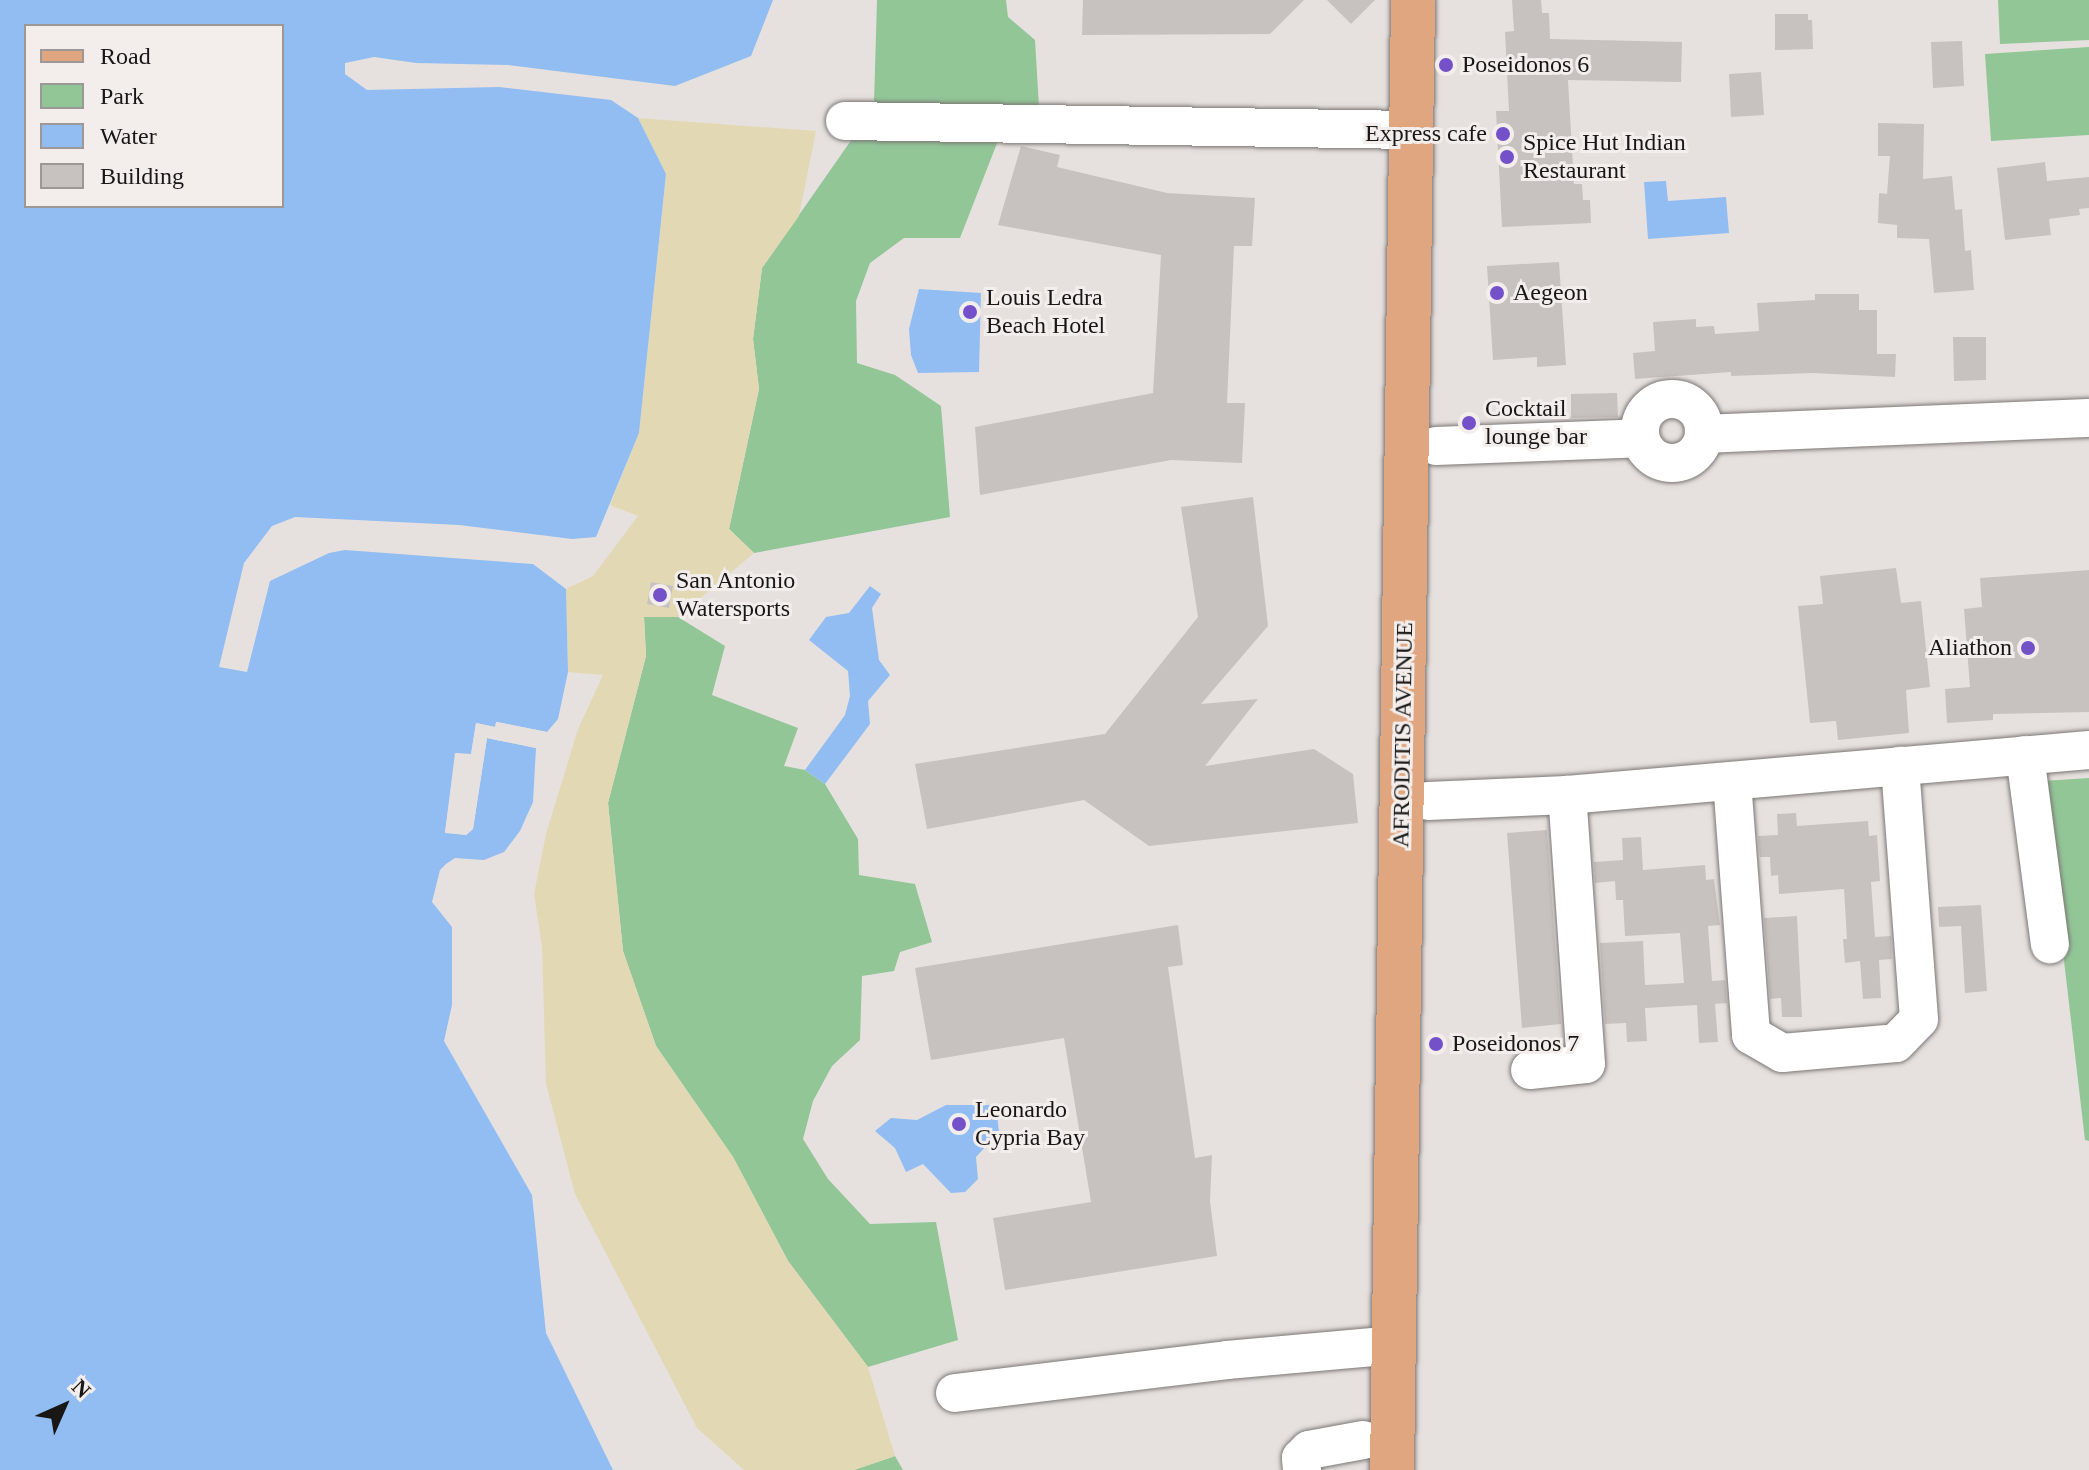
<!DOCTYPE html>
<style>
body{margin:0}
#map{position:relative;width:2089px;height:1470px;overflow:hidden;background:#e6e1de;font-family:Georgia,serif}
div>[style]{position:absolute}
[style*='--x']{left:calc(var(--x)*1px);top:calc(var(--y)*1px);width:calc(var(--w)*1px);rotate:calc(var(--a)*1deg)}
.green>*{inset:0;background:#92c697}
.sand>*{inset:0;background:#e2d9b4}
.water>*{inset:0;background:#92bdf2}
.pier>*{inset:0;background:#e6e1de}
.building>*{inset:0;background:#c7c2bf}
.roads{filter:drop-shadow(0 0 2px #7c7775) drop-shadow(0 0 2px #7c7775)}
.minor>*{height:38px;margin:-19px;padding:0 19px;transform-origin:19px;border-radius:19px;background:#fff}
.minor>.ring{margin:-19px;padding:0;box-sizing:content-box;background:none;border:38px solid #fff;border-radius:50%}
.major>*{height:44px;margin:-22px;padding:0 22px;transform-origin:22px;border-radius:22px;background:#e0a67f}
.dots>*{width:22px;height:22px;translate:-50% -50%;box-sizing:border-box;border:4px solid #f3eeec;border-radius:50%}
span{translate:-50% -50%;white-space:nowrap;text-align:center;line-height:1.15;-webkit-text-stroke:6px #f3eeec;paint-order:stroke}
.poi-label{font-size:24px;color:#191716}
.left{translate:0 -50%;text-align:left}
.right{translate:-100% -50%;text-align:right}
.street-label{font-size:24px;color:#191716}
.legend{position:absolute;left:24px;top:24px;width:260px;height:184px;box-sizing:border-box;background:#f3eeec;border:2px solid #9c9896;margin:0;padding:10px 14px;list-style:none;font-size:24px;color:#191716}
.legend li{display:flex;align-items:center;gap:16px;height:40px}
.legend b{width:40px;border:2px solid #9c9896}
.north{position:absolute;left:24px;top:1366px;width:80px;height:80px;-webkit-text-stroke:6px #f3eeec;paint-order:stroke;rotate:45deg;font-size:22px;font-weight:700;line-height:32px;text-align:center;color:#191716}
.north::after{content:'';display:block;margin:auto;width:28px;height:36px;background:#191716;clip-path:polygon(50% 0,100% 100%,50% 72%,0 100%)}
</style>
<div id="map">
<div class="green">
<i style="clip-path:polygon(877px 0,1006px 0,1008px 17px,1035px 40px,1039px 107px,874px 103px)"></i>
<i style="clip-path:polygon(1998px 0,2089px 0,2089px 40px,2000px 44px)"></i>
<i style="clip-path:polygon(2089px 47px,2089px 135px,1991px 141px,1985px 54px)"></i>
<i style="clip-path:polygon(859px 129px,1001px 133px,960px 238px,904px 238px,870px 263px,856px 301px,857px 363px,895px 375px,941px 406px,950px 517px,754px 553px,729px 529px,759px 389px,753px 339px,762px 268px)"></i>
<i style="clip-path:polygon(644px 617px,678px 617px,725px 646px,712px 695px,798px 728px,784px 766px,805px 770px,825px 784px,858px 839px,859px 875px,915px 884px,932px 942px,900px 952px,894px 971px,862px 976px,860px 1040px,832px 1066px,813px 1101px,803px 1139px,828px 1179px,870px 1224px,936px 1222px,958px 1340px,868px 1367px,788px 1261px,733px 1157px,656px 1046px,623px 951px,608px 803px,646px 656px)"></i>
<i style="clip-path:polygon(2089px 778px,2089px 1141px,2085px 1140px,2043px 781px)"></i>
<i style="clip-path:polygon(895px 1456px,903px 1470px,854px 1470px)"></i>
</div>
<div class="sand">
<i style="clip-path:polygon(638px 118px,816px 131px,799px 216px,762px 268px,753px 339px,759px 389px,729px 529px,754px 553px,678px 617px,644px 617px,646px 656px,608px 803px,623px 951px,656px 1046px,733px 1157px,788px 1261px,868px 1367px,895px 1456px,854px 1470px,744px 1470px,697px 1428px,575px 1194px,546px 1084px,542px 947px,534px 894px,546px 834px,578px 729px,603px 675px,568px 672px,566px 589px,593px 576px,638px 516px,610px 505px,639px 433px,666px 175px)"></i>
</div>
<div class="water">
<i style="clip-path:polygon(evenodd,0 0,773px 0,751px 56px,675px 86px,508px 65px,416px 63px,374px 57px,345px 63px,345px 74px,367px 90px,499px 87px,611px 100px,638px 118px,666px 174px,639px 433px,596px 537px,572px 539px,459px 525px,295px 517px,272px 526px,244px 563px,219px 667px,247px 672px,270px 581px,329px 553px,345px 550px,533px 564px,566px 589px,568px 672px,558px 719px,547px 732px,497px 722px,495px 727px,476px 723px,471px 755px,456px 753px,445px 832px,466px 835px,473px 829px,487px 738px,536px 748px,533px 802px,520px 831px,504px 852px,484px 860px,455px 858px,446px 864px,440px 870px,432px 902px,452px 927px,452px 1005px,444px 1041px,532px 1195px,546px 1333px,613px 1470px,0 1470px,0 0,26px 26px,282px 26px,282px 206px,26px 206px,26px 26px)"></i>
<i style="clip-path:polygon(1666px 181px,1668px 201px,1726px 197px,1729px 233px,1648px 239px,1644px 182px)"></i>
<i style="clip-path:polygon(919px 289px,981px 293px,979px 372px,918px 373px,911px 355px,909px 329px)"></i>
<i style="clip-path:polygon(870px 586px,881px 594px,872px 608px,879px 660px,890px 675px,868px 701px,870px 724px,825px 784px,805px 770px,845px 715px,850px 696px,848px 671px,809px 640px,826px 617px,849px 613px)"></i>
<i style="clip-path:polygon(946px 1105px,996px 1105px,999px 1132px,976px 1157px,978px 1179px,965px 1192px,951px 1193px,923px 1164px,906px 1172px,895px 1148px,875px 1131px,891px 1118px,917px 1120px)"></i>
</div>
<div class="pier">
<i style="clip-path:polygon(496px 722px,547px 732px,544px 736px,499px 727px,495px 731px,479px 728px,474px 757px,459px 757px,449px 829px,465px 831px,469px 827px,484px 735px,538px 745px,536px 748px,487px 738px,473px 829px,466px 835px,445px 833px,455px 753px,471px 754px,476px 723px,495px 727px)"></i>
</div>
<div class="building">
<i style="clip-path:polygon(1083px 0,1304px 0,1270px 34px,1082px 35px)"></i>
<i style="clip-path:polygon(1327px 0,1375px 0,1351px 24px)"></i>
<i style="clip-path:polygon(1512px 0,1541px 0,1542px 13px,1549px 13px,1550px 39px,1682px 42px,1681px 82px,1568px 80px,1574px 184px,1582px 184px,1583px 200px,1590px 200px,1591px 223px,1502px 227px,1496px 111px,1509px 111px,1505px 32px,1514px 31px)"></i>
<i style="clip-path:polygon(1775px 14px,1808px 14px,1808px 20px,1812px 20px,1813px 49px,1775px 50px)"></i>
<i style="clip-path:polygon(1962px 41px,1964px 86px,1933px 88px,1931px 42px)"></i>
<i style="clip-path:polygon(1761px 72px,1764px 115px,1731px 117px,1729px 74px)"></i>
<i style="clip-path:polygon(1878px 123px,1924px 124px,1923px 179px,1952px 176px,1955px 210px,1962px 209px,1965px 251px,1971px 250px,1974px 290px,1934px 293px,1929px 239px,1897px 238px,1897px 225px,1878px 223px,1879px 193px,1887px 194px,1890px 156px,1878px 156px)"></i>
<i style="clip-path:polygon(1021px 146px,1060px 155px,1057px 167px,1167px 193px,1255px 198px,1252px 246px,1234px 246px,1227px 403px,1245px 403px,1242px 463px,1171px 460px,980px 495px,975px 427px,1153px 393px,1161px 255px,998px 225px)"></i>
<i style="clip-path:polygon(2045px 162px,2047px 181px,2089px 177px,2089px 208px,2079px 209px,2080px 215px,2049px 219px,2051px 235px,2005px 240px,1997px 168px)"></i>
<i style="clip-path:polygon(1559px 262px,1566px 365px,1537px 367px,1537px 357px,1493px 360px,1487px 266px)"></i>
<i style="clip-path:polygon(1815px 294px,1859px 294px,1859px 310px,1877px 310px,1877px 354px,1896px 354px,1895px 377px,1813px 373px,1731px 376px,1731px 372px,1635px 379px,1633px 353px,1655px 351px,1653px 322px,1696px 319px,1696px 327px,1714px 326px,1715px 334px,1759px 331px,1757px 303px,1815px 300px)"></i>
<i style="clip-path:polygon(1953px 337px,1986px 337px,1986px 380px,1954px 381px)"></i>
<i style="clip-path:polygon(1617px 393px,1618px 417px,1571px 418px,1571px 394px)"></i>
<i style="clip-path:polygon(1253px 497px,1268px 626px,1201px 704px,1258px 699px,1205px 766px,1314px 749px,1353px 774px,1358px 823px,1149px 846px,1084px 800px,927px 829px,915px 764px,1105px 734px,1198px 617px,1181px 507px)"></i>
<i style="clip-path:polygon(1896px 568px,1901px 603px,1921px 601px,1930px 687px,1906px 690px,1909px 733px,1838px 740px,1836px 721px,1810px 723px,1798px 606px,1823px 604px,1820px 576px)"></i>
<i style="clip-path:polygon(2089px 570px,2089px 712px,1993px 714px,1993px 720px,1947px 723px,1945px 689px,1970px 687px,1964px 609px,1982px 607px,1980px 578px)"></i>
<i style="clip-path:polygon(651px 582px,673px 586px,669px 608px,647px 604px)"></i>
<i style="clip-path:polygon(1796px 813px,1797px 826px,1868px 821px,1869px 836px,1877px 835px,1880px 881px,1871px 882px,1875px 937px,1891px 936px,1892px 959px,1879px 960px,1881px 998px,1863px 999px,1860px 961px,1845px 963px,1843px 939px,1847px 939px,1844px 889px,1779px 894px,1778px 875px,1771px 876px,1770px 857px,1760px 857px,1758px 836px,1778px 835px,1777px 814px)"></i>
<i style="clip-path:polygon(1547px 830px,1561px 1024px,1522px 1028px,1507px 833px)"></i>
<i style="clip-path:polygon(1641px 837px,1643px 870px,1705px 865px,1706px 880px,1714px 879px,1720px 925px,1708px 926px,1712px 981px,1725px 980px,1727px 1003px,1715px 1004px,1718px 1042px,1699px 1043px,1697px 1005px,1645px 1008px,1647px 1041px,1627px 1042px,1626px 1023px,1605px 1024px,1600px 943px,1643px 941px,1645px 985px,1684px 983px,1680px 933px,1625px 936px,1623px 900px,1616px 900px,1615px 881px,1595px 883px,1594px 862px,1623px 860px,1622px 838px)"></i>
<i style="clip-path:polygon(1981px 905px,1987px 991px,1965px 993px,1961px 926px,1939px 927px,1938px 907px)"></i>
<i style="clip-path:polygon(1797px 916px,1802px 1017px,1782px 1017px,1781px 998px,1770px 999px,1764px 918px)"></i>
<i style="clip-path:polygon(1178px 925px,1183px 965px,1168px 967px,1195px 1158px,1212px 1155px,1210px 1201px,1217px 1256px,1005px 1290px,993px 1218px,1091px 1202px,1064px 1038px,931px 1060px,915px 968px)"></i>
</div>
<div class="roads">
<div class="minor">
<i style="--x:845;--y:121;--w:568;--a:0.91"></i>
<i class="ring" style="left:1640px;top:399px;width:26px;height:26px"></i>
<i style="--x:1704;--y:434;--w:385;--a:-2.4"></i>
<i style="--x:1436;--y:446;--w:204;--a:-2.2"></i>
<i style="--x:2025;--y:755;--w:191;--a:82.5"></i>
<i style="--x:1732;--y:781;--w:255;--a:85.7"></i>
<i style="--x:1751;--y:1035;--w:36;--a:30"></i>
<i style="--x:1782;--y:1053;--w:114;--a:-5"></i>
<i style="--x:1896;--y:1043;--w:33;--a:-46"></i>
<i style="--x:1919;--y:1019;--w:254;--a:-94.3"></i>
<i style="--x:1428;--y:801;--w:139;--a:-2.5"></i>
<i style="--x:1567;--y:795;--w:524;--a:-4.93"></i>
<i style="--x:1530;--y:1070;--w:56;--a:-6.1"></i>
<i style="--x:1586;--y:1064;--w:270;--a:-94"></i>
<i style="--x:955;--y:1393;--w:274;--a:-6.9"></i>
<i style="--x:1227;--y:1360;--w:169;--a:-5.1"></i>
<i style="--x:1302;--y:1470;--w:12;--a:-95"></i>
<i style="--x:1301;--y:1458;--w:11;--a:-45"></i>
<i style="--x:1309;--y:1450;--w:55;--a:-10.5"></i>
</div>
<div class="major">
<i style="--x:1392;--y:1470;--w:1470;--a:-89.18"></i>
</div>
</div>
<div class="dots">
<i style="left:1446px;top:65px;background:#7450c9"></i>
<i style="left:1503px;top:134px;background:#7450c9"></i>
<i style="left:1507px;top:157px;background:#7450c9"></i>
<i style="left:1497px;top:293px;background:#7450c9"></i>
<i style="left:970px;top:312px;background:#7450c9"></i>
<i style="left:1469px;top:423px;background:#7450c9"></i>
<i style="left:660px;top:595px;background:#7450c9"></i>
<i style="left:2028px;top:648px;background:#7450c9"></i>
<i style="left:1436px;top:1044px;background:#7450c9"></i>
<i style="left:959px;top:1124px;background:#7450c9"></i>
</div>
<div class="poi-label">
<span class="left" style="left:1462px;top:65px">Poseidonos 6</span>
<span class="right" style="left:1487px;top:134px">Express cafe</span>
<span class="left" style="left:1523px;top:157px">Spice Hut Indian<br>Restaurant</span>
<span class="left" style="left:1513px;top:293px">Aegeon</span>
<span class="left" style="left:986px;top:312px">Louis Ledra<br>Beach Hotel</span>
<span class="left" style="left:1485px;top:423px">Cocktail<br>lounge bar</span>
<span class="left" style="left:676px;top:595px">San Antonio<br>Watersports</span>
<span class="right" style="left:2012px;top:648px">Aliathon</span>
<span class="left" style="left:1452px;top:1044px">Poseidonos 7</span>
<span class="left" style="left:975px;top:1124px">Leonardo<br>Cypria Bay</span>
</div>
<div class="street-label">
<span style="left:1403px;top:735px;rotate:-89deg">AFRODITIS AVENUE</span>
</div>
<ul class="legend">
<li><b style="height:10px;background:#e0a67f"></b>Road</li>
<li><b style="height:22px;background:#92c697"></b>Park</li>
<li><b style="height:22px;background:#92bdf2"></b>Water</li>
<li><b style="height:22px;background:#c7c2bf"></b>Building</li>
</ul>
<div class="north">N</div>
</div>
